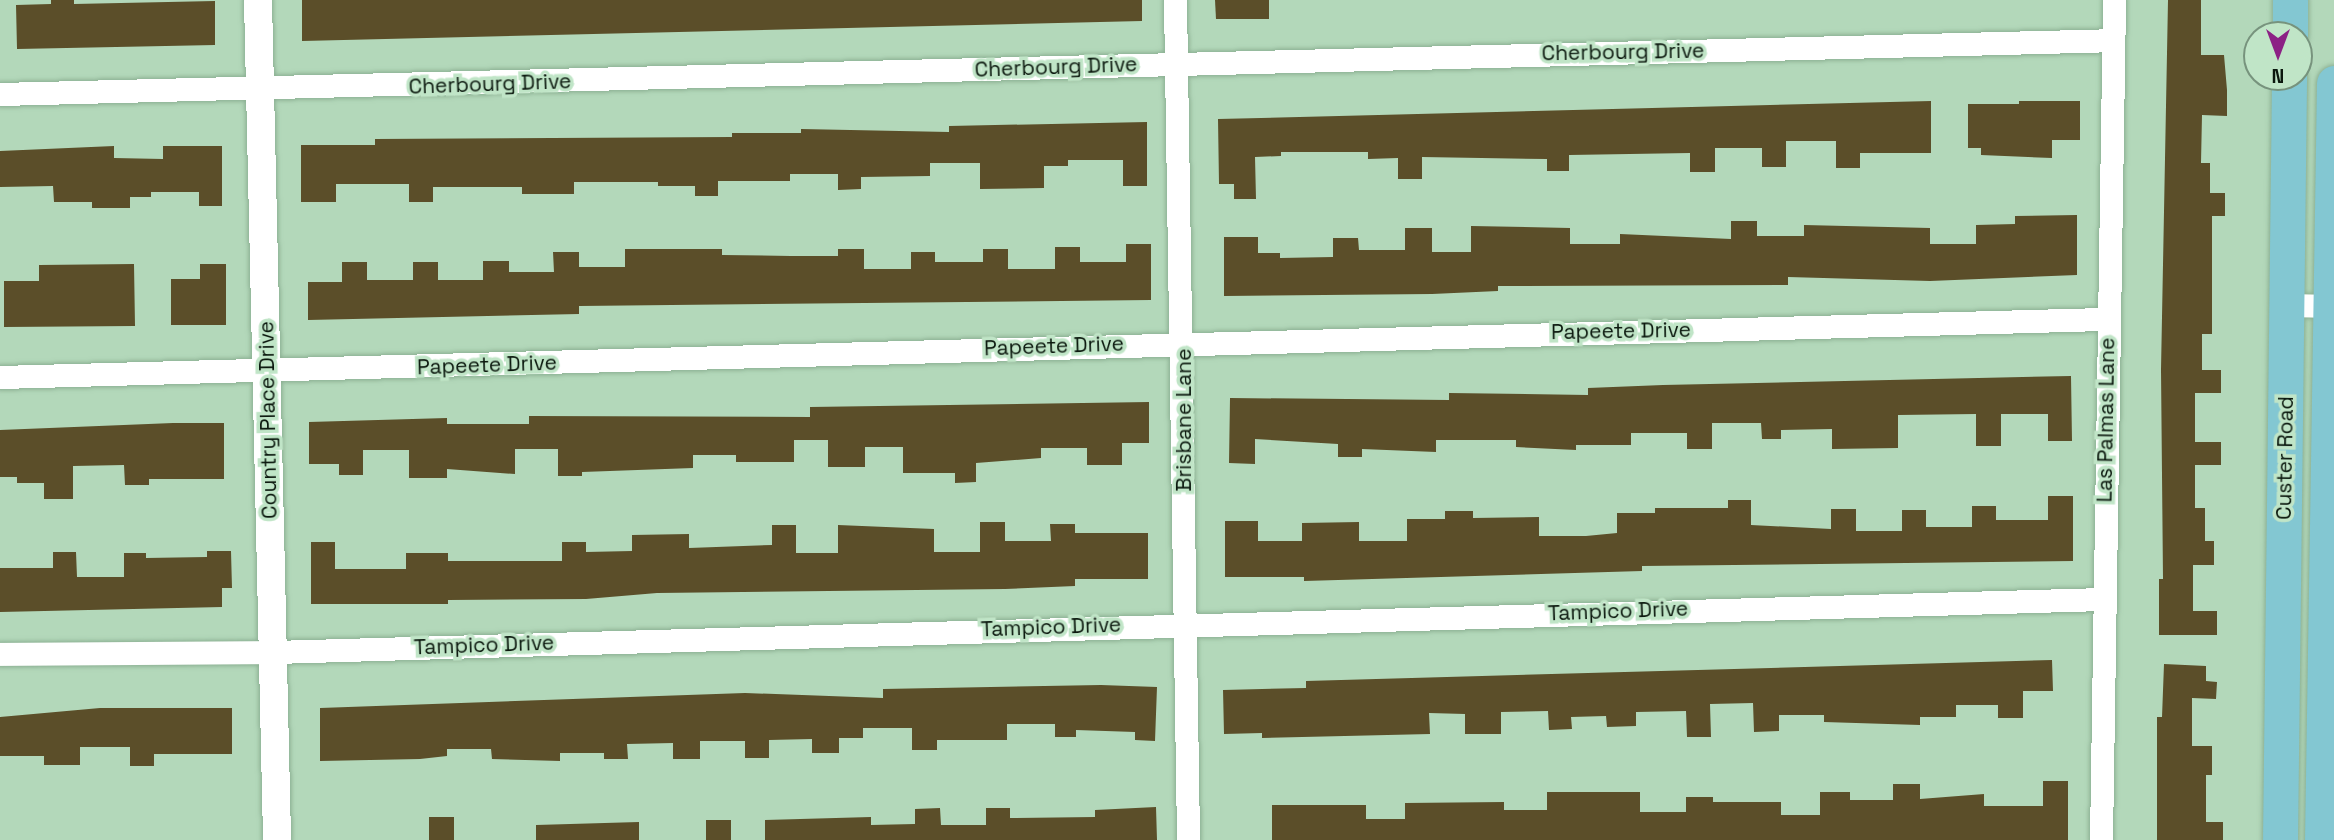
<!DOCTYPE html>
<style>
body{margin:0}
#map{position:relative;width:2334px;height:840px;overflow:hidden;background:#b3d8ba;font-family:"Space Grotesk",sans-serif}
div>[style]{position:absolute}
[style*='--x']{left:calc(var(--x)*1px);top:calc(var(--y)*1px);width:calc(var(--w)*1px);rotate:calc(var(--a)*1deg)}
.building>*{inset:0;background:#5b4e29}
.roads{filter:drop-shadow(0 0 2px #8cb093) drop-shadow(0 0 2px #8cb093)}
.minor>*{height:23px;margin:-11.5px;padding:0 11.5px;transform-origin:11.5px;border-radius:11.5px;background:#fff}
.tertiary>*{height:28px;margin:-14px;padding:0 14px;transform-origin:14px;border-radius:14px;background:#fff}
.primary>*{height:35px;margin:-17.5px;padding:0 17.5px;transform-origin:17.5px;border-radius:17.5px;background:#83c7d2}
span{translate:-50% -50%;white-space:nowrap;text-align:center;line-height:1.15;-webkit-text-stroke:7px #c0e5c7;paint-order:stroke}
.street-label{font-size:21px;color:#0a170d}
.north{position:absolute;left:2243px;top:21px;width:70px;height:70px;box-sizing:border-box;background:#c0e5c7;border:2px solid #77937d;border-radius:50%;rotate:180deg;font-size:19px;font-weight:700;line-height:28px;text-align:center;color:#0a170d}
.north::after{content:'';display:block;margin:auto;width:24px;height:32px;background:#8c2185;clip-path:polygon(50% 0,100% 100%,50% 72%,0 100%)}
</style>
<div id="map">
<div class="building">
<i style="clip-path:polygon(51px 0,74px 0,74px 4px,215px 1px,215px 45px,17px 49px,16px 5px,51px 4px)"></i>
<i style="clip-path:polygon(302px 0,1142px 0,1142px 21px,302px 41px)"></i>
<i style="clip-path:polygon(1215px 0,1269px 0,1269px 19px,1216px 19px)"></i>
<i style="clip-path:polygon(2168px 0,2201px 0,2201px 55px,2224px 55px,2227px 90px,2227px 116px,2202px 115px,2201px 163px,2210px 163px,2210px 193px,2225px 193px,2225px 216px,2212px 216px,2212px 334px,2202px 334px,2202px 370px,2221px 370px,2221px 393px,2195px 393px,2195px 442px,2221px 442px,2221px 465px,2195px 465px,2195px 508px,2205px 508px,2205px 541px,2214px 541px,2214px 565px,2193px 565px,2193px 611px,2217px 611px,2217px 635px,2159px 635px,2159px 579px,2163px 579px,2161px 370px)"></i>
<i style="clip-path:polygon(1931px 101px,1931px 153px,1860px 153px,1860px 168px,1836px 168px,1836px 141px,1786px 141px,1786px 167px,1762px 167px,1762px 148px,1715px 148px,1715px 172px,1690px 172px,1690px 153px,1569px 155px,1569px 171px,1547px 171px,1547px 159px,1422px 157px,1422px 179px,1398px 179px,1398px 158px,1368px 159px,1368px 152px,1281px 152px,1281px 156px,1255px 157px,1256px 199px,1234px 199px,1234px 184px,1219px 184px,1218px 119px)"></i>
<i style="clip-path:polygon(2019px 101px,2080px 101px,2080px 140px,2052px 140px,2052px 158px,1981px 155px,1981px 148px,1968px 148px,1968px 104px,2019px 104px)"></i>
<i style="clip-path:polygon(1147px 122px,1147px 186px,1123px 186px,1123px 160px,1068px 160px,1068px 166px,1044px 166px,1044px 188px,980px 189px,980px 163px,930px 163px,930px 176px,861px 177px,861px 189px,838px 190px,838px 174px,790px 174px,790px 181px,718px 181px,718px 196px,695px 196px,695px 186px,658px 186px,658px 182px,574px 182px,574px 194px,522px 194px,522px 187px,433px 187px,433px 202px,409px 202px,409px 184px,336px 184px,336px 202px,301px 202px,301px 145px,375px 145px,375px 139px,732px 137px,732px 133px,801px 133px,801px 129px,949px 132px,949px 126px)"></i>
<i style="clip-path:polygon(114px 146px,114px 158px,163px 159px,163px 146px,222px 146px,222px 206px,199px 206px,199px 192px,151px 192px,151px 197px,130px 197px,130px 208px,92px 208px,92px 202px,54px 202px,53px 186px,0 187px,0 151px)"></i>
<i style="clip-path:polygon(2077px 215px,2077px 275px,1930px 281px,1788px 277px,1788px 285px,1498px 286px,1498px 291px,1432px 294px,1224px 296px,1224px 237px,1258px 237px,1258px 253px,1280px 253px,1280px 258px,1333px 257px,1333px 238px,1358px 238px,1359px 250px,1405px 250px,1405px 228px,1432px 228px,1432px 252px,1471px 252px,1471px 226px,1570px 228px,1570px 244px,1620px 244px,1620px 234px,1731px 239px,1731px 221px,1757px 221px,1757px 236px,1804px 236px,1804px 225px,1930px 228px,1930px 244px,1976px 244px,1976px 225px,2015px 224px,2015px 216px)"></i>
<i style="clip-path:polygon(1126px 244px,1151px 244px,1151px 300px,579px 306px,579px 314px,308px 320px,308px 282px,342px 282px,342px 262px,367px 262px,367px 280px,413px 280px,413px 262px,438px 262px,438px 280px,483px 280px,483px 261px,509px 261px,509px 272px,554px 272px,553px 252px,579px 252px,579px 267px,625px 267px,625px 249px,722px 249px,722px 255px,791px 256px,838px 256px,838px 249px,864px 249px,864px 269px,911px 269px,911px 252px,935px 252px,935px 262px,983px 262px,983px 249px,1008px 249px,1008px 269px,1055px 269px,1055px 247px,1080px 247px,1080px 262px,1126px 262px)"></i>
<i style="clip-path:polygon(134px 264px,135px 326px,4px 327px,4px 281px,39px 281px,39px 265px)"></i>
<i style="clip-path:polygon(200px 264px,226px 264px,226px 325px,171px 325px,171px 279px,200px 279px)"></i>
<i style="clip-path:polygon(2071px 376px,2072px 441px,2048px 441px,2048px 414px,2001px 414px,2001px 446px,1976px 446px,1976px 414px,1898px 415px,1898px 448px,1832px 449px,1832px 429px,1781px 430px,1781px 439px,1762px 439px,1761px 423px,1712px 423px,1712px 449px,1687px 449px,1687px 433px,1631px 433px,1631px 445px,1576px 445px,1576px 450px,1516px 447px,1516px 440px,1436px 440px,1436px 452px,1362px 449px,1362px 457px,1338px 457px,1338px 444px,1255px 439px,1255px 464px,1229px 463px,1230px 398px,1449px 400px,1449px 393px,1588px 395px,1588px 388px,1663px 385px)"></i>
<i style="clip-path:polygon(1149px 402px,1149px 443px,1122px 443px,1122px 465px,1087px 465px,1087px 448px,1041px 448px,1041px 458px,976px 463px,976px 482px,955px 483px,955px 473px,903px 473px,903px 447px,865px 447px,865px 467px,828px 467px,828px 440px,794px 440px,794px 462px,736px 462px,736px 455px,693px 455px,693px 468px,582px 472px,582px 476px,558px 476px,558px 449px,515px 449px,515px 474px,447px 469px,447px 478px,409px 478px,409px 450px,363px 450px,363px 475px,339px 475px,339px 464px,309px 464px,309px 422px,447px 418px,447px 424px,529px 424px,529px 416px,810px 417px,810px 407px)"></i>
<i style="clip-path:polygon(173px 423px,224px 423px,224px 479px,149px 479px,149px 485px,125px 485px,124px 465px,73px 466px,73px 499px,44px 499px,44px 483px,17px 483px,17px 477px,0 477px,0 430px)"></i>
<i style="clip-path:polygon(2048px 496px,2073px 496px,2073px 561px,1642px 566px,1642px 571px,1304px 581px,1304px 577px,1225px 577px,1225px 521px,1258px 521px,1258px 541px,1302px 541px,1302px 523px,1359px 522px,1359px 541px,1407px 541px,1407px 519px,1445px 519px,1445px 511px,1473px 511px,1473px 518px,1539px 517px,1539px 536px,1586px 536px,1617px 533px,1617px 513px,1655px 513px,1655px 508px,1728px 508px,1728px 500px,1751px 500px,1751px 525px,1831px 529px,1831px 509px,1856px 509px,1856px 531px,1902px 531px,1902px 510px,1926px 510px,1926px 527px,1972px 527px,1972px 506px,1996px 506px,1996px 520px,2048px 520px)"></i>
<i style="clip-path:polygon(980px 522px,1005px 522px,1005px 541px,1051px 541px,1050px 524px,1075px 524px,1075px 533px,1148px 533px,1148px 579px,1075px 579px,1075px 586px,1005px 589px,657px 593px,586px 599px,448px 600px,448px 604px,311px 604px,311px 542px,335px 542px,335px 569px,406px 569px,406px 553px,448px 553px,448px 561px,562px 561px,562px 542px,586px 542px,586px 552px,632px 551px,632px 535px,689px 534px,689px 548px,772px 545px,772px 525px,796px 525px,796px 553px,838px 553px,838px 525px,934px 529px,934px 552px,980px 552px)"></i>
<i style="clip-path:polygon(207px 551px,231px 551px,232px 588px,222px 588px,222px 607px,0 612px,0 568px,53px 568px,53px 552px,76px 552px,77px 577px,124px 577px,124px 553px,146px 553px,146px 558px,207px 557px)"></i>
<i style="clip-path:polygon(2052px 660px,2053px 691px,2023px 691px,2023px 718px,1998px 718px,1998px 705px,1956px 705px,1956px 717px,1920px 717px,1920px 725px,1824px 722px,1824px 715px,1779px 715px,1779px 731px,1754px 732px,1753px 703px,1710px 704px,1711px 737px,1687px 737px,1686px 711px,1636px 712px,1636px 726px,1607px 727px,1606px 716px,1571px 717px,1572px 729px,1549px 730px,1548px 711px,1501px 712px,1501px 734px,1465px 734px,1465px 714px,1429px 713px,1430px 734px,1262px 738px,1262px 733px,1224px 734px,1223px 690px,1306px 688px,1306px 681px)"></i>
<i style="clip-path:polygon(2164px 664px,2206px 666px,2206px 681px,2217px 682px,2216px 699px,2192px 698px,2192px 746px,2212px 746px,2212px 775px,2206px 775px,2206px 822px,2223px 822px,2223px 840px,2157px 840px,2157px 717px,2162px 717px)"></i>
<i style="clip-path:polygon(1101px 685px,1157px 687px,1155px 741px,1135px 740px,1135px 732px,1076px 730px,1076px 737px,1055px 737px,1055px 724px,1007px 724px,1007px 740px,937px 740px,937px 750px,912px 750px,912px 728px,863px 728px,863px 738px,839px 738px,839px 753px,812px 753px,812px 739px,769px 740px,769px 758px,745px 758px,745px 741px,700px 741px,700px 759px,673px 759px,673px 743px,627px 744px,628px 759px,604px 759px,604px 753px,560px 753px,560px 761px,492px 759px,491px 749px,447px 749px,447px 756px,420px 759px,320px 761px,320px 708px,745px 693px,883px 698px,883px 689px)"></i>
<i style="clip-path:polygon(100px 708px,232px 708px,232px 754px,154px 754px,154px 766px,130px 766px,130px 747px,80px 747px,80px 765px,44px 765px,44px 756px,0 756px,0 717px)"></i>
<i style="clip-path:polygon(2043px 781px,2068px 781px,2068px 840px,1272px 840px,1272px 805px,1366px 805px,1366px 819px,1405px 819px,1405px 803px,1504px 802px,1504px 810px,1547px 810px,1547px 792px,1640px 792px,1640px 812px,1686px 812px,1686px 797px,1713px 797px,1713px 802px,1781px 802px,1781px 815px,1820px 815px,1820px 792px,1850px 792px,1850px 800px,1893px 800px,1893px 784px,1920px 784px,1920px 799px,1984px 794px,1984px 806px,2043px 806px)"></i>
<i style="clip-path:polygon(1156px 807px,1157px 840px,765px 840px,765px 820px,871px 817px,871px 825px,915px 824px,915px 809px,940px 808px,941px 825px,986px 825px,986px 808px,1010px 808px,1010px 818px,1095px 817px,1095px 810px)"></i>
<i style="clip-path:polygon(429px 817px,454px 817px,454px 840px,429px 840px)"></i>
<i style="clip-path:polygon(706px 820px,731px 820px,731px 840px,706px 840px)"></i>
<i style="clip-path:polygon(639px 822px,639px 840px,536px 840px,536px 825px)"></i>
</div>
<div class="roads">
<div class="minor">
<i style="--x:1175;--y:0;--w:840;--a:89.11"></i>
<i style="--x:0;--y:94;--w:2114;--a:-1.46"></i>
<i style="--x:2287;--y:305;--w:47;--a:1.2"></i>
<i style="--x:0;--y:377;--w:2109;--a:-1.58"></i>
<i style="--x:0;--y:654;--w:274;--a:-0.4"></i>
<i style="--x:274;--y:652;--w:1829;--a:-1.66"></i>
<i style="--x:2101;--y:840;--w:840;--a:-89.11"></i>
</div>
<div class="tertiary">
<i style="--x:258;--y:0;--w:840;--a:88.7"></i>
</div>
<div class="primary">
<i style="--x:2290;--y:35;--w:35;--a:-90"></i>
<i style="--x:2280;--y:840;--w:763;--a:-89.32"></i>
<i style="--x:2322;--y:840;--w:757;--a:-89.09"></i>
</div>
</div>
<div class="street-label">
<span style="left:1623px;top:52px;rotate:-1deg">Cherbourg Drive</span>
<span style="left:1056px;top:67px;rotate:-2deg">Cherbourg Drive</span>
<span style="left:490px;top:84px;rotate:-2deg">Cherbourg Drive</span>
<span style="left:1621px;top:331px;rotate:-1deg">Papeete Drive</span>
<span style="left:1054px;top:346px;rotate:-2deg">Papeete Drive</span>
<span style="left:487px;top:365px;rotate:-2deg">Papeete Drive</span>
<span style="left:268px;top:420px;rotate:-91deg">Country Place Drive</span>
<span style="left:1184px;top:420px;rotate:-90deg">Brisbane Lane</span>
<span style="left:2106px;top:420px;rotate:-89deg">Las Palmas Lane</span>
<span style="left:2285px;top:458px;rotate:-89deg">Custer Road</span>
<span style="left:1618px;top:611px;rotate:-2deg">Tampico Drive</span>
<span style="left:1051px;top:627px;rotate:-2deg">Tampico Drive</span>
<span style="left:484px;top:645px;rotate:-2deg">Tampico Drive</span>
</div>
<div class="north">N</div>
</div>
